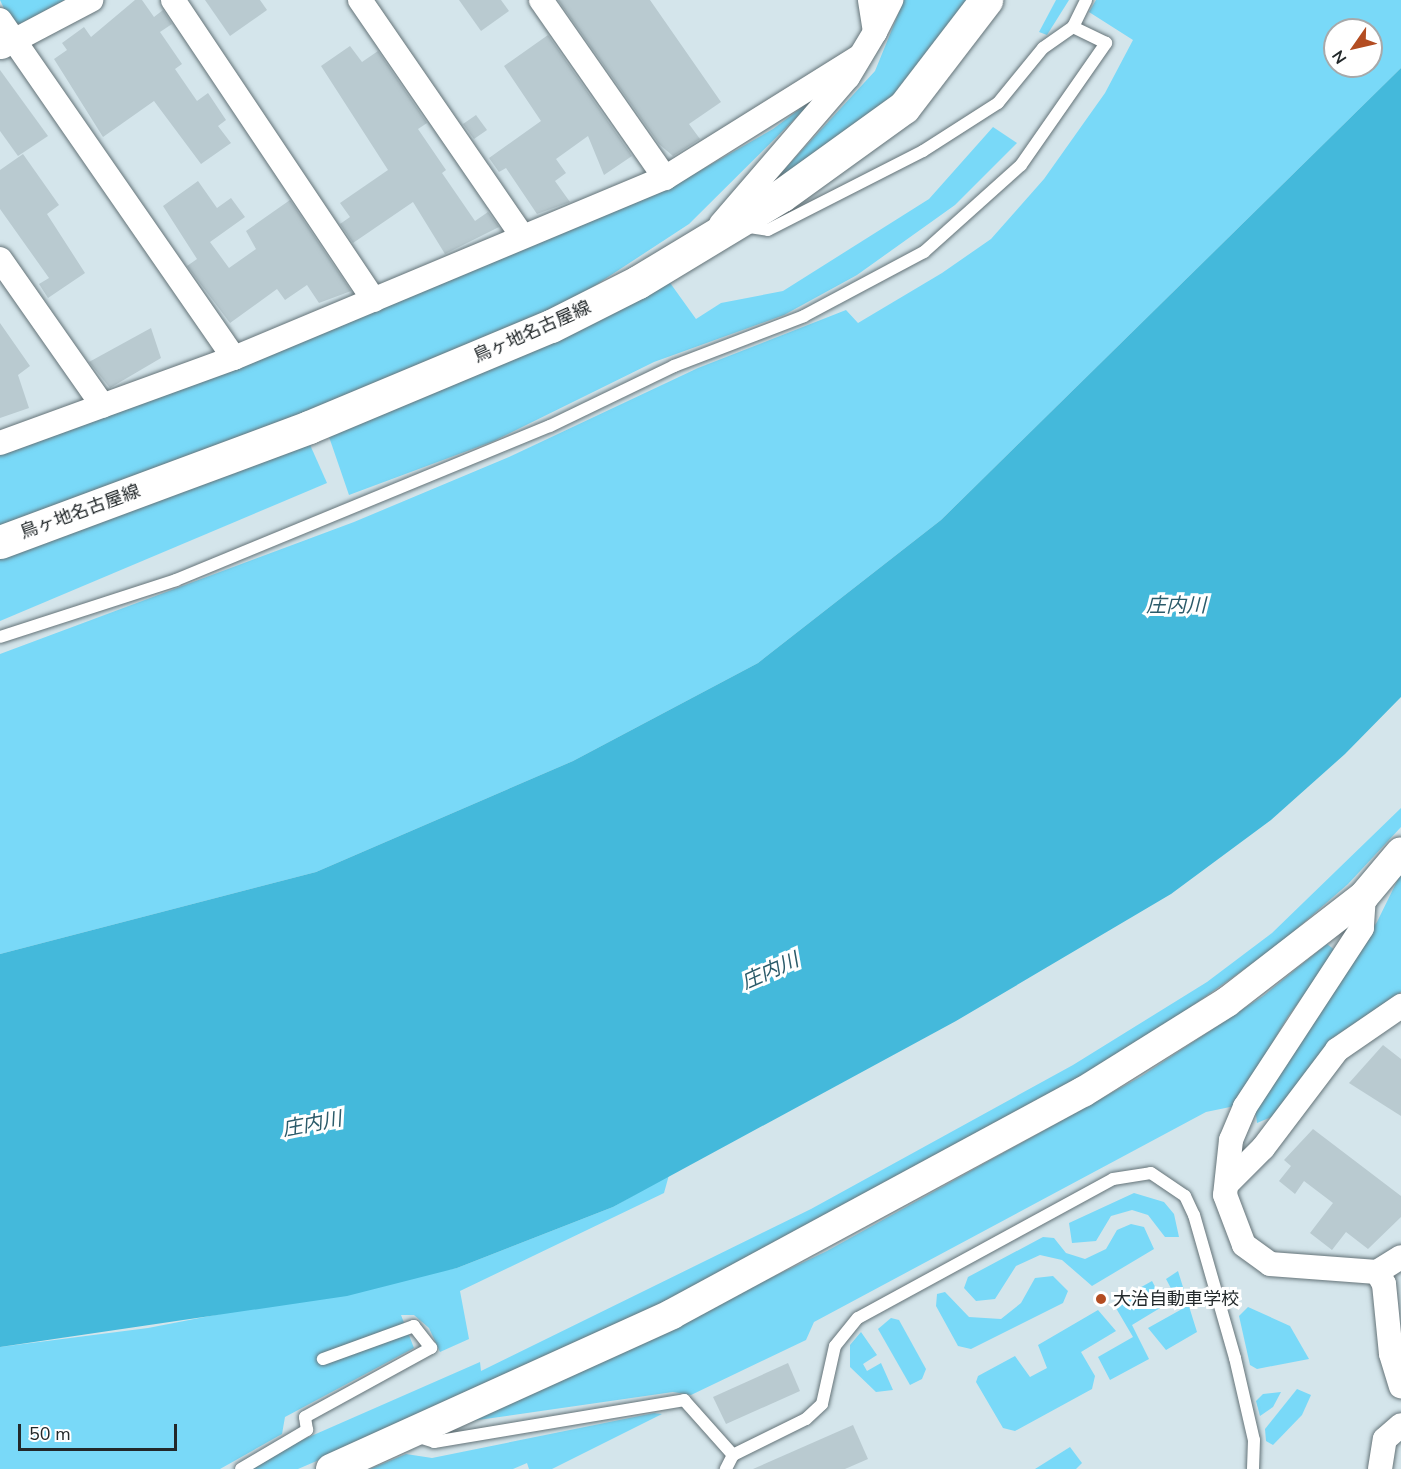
<!DOCTYPE html>
<meta charset="utf-8">
<style>
body{margin:0}
#map{position:relative;width:1401px;height:1469px;overflow:hidden;background:#d4e5eb;font-family:"Nunito Sans","Noto Sans JP",sans-serif}
div>[style]{position:absolute}
[style*='--x']{left:calc(var(--x)*1px);top:calc(var(--y)*1px);width:calc(var(--w)*1px);rotate:calc(var(--a)*1deg)}
.green>*{inset:0;background:#79d9f8}
.water>*{inset:0;background:#44b9db}
.building>*{inset:0;background:#b9cad0}
.roads{filter:drop-shadow(0 0 2px #647378) drop-shadow(0 0 2px #647378)}
.service>*{height:12px;margin:-6px;padding:0 6px;transform-origin:6px;border-radius:6px;background:#fff}
.minor>*{height:24px;margin:-12px;padding:0 12px;transform-origin:12px;border-radius:12px;background:#fff}
.tertiary>*{height:30px;margin:-15px;padding:0 15px;transform-origin:15px;border-radius:15px;background:#fff}
.secondary>*{height:33px;margin:-16.5px;padding:0 16.5px;transform-origin:16.5px;border-radius:16.5px;background:#fff}
.dots>*{width:16px;height:16px;translate:-50% -50%;box-sizing:border-box;border:3px solid #fff;border-radius:50%}
span{translate:-50% -50%;white-space:nowrap;text-align:center;line-height:1.15;-webkit-text-stroke:6px #fff;paint-order:stroke}
.street-label{font-size:18px;color:#22282a}
.poi-label{font-size:18px;color:#22282a}
.left{translate:0 -50%;text-align:left}
.water-label{font-size:20px;color:#2b5b6a;font-style:italic}
.north{position:absolute;left:1323px;top:18px;width:60px;height:60px;box-sizing:border-box;background:#fff;border:2px solid #a7a9aa;border-radius:50%;rotate:236deg;font-size:16px;font-weight:700;line-height:24px;text-align:center;color:#22282a}
.north::after{content:'';display:block;margin:auto;width:21px;height:27px;background:#b34d22;clip-path:polygon(50% 0,100% 100%,50% 72%,0 100%)}
.scale{position:absolute;left:18px;top:1424px;width:159px;height:27px;box-sizing:border-box;border:3px solid #22282a;border-top:0;padding-left:8px;font-size:18px;line-height:21px;white-space:nowrap;color:#22282a;-webkit-text-stroke:4px #fff;paint-order:stroke}
</style>
<div id="map">
<div class="green">
<i style="clip-path:polygon(0 0,65px 0,20px 24px,10px 21px)"></i>
<i style="clip-path:polygon(904px 0,967px 0,889px 103px,758px 198px,875px 71px)"></i>
<i style="clip-path:polygon(1056px 0,1069px 0,1047px 35px,1039px 32px)"></i>
<i style="clip-path:polygon(evenodd,1096px 0,1401px 0,1401px 68px,941px 520px,758px 663px,573px 761px,316px 872px,0 954px,0 654px,354px 522px,509px 457px,698px 368px,846px 310px,858px 323px,942px 273px,991px 239px,1044px 179px,1105px 93px,1133px 40px,1089px 12px,1096px 0,1335px 30px,1371px 30px,1371px 66px,1335px 66px,1335px 30px)"></i>
<i style="clip-path:polygon(820px 94px,689px 224px,553px 313px,339px 403px,0 531px,0 455px,234px 369px,666px 190px,773px 129px)"></i>
<i style="clip-path:polygon(993px 127px,1017px 143px,955px 205px,857px 275px,784px 315px,654px 362px,494px 441px,349px 495px,327px 431px,668px 280px,696px 319px,721px 303px,783px 291px,929px 199px)"></i>
<i style="clip-path:polygon(307px 438px,327px 483px,0 621px,0 554px)"></i>
<i style="clip-path:polygon(1401px 808px,1401px 827px,1348px 884px,1277px 946px,1131px 1049px,577px 1349px,298px 1469px,251px 1469px,293px 1444px,480px 1362px,481px 1371px,811px 1209px,1073px 1065px,1207px 982px,1272px 933px)"></i>
<i style="clip-path:polygon(1401px 873px,1401px 992px,1331px 1039px,1274px 1116px,1257px 1123px,1255px 1108px,1377px 922px)"></i>
<i style="clip-path:polygon(1327px 944px,1336px 951px,1287px 1018px,1235px 1106px,1206px 1112px,814px 1322px,806px 1340px,691px 1395px,673px 1392px,471px 1421px,827px 1251px,1140px 1077px,1263px 996px)"></i>
<i style="clip-path:polygon(669px 1175px,664px 1193px,460px 1291px,469px 1339px,440px 1352px,429px 1328px,414px 1315px,401px 1315px,414px 1348px,285px 1417px,282px 1434px,220px 1469px,0 1469px,0 1347px,148px 1328px,457px 1268px,613px 1207px)"></i>
<i style="clip-path:polygon(1134px 1193px,1164px 1202px,1174px 1214px,1179px 1237px,1165px 1237px,1148px 1215px,1132px 1210px,1111px 1216px,1096px 1241px,1072px 1243px,1069px 1223px)"></i>
<i style="clip-path:polygon(1131px 1224px,1144px 1227px,1154px 1249px,1092px 1286px,1062px 1260px,1040px 1255px,1016px 1266px,995px 1299px,976px 1301px,964px 1288px,968px 1277px,1043px 1237px,1054px 1238px,1066px 1253px,1085px 1259px,1106px 1249px,1117px 1230px)"></i>
<i style="clip-path:polygon(1178px 1271px,1197px 1332px,1166px 1350px,1148px 1328px,1182px 1309px,1166px 1279px)"></i>
<i style="clip-path:polygon(1053px 1276px,1068px 1291px,1063px 1303px,971px 1349px,958px 1346px,936px 1306px,937px 1294px,945px 1292px,969px 1317px,1001px 1319px,1021px 1303px,1035px 1278px)"></i>
<i style="clip-path:polygon(1152px 1281px,1165px 1305px,1132px 1325px,1149px 1359px,1110px 1380px,1098px 1357px,1133px 1337px,1113px 1303px)"></i>
<i style="clip-path:polygon(1248px 1307px,1290px 1326px,1309px 1359px,1257px 1369px,1250px 1365px,1239px 1316px)"></i>
<i style="clip-path:polygon(1098px 1310px,1116px 1331px,1081px 1352px,1095px 1376px,1092px 1389px,1015px 1431px,1003px 1428px,976px 1382px,978px 1376px,1015px 1356px,1030px 1377px,1047px 1368px,1038px 1345px)"></i>
<i style="clip-path:polygon(891px 1318px,899px 1320px,926px 1369px,922px 1379px,910px 1385px,878px 1329px)"></i>
<i style="clip-path:polygon(861px 1332px,877px 1355px,863px 1364px,867px 1371px,881px 1363px,893px 1390px,876px 1392px,850px 1367px,850px 1345px)"></i>
<i style="clip-path:polygon(1297px 1389px,1311px 1395px,1302px 1415px,1273px 1445px,1266px 1441px,1265px 1429px)"></i>
<i style="clip-path:polygon(1281px 1392px,1273px 1407px,1260px 1416px,1256px 1401px,1263px 1394px)"></i>
<i style="clip-path:polygon(654px 1413px,662px 1414px,552px 1469px,529px 1469px,527px 1463px,513px 1469px,370px 1469px,406px 1454px,432px 1458px)"></i>
<i style="clip-path:polygon(1070px 1447px,1082px 1463px,1076px 1469px,1035px 1469px)"></i>
</div>
<div class="water">
<i style="clip-path:polygon(1401px 68px,1401px 697px,1345px 754px,1271px 820px,1171px 894px,956px 1021px,613px 1207px,457px 1268px,347px 1296px,0 1347px,0 954px,316px 872px,573px 761px,758px 663px,941px 520px)"></i>
</div>
<div class="building">
<i style="clip-path:polygon(135px 0,142px 0,154px 17px,163px 10px,172px 24px,160px 32px,182px 64px,175px 69px,197px 101px,208px 93px,226px 120px,218px 126px,231px 143px,201px 164px,154px 101px,103px 137px,54px 59px,67px 50px,62px 43px,84px 27px,91px 37px)"></i>
<i style="clip-path:polygon(205px 0,260px 0,267px 10px,230px 36px)"></i>
<i style="clip-path:polygon(459px 0,501px 0,509px 11px,481px 31px)"></i>
<i style="clip-path:polygon(558px 0,650px 0,721px 102px,689px 124px,700px 139px,673px 156px,659px 144px)"></i>
<i style="clip-path:polygon(548px 35px,632px 156px,604px 175px,588px 136px,556px 159px,566px 173px,555px 181px,570px 202px,537px 214px,506px 168px,499px 172px,489px 158px,541px 121px,504px 66px)"></i>
<i style="clip-path:polygon(350px 46px,362px 62px,378px 51px,427px 123px,418px 129px,446px 170px,442px 173px,475px 221px,488px 212px,499px 227px,445px 254px,413px 202px,353px 243px,340px 224px,350px 217px,340px 203px,388px 170px,321px 66px)"></i>
<i style="clip-path:polygon(0 70px,48px 136px,18px 156px,0 131px)"></i>
<i style="clip-path:polygon(476px 115px,487px 130px,474px 139px,463px 124px)"></i>
<i style="clip-path:polygon(23px 154px,59px 205px,47px 214px,85px 273px,48px 298px,39px 284px,49px 278px,0 209px,0 170px)"></i>
<i style="clip-path:polygon(198px 181px,217px 208px,231px 198px,245px 217px,210px 242px,229px 268px,256px 249px,246px 231px,290px 200px,351px 291px,319px 303px,307px 285px,285px 300px,277px 289px,230px 323px,187px 266px,197px 259px,163px 206px)"></i>
<i style="clip-path:polygon(0 323px,30px 366px,18px 375px,29px 408px,0 418px)"></i>
<i style="clip-path:polygon(151px 328px,161px 358px,110px 388px,89px 362px)"></i>
<i style="clip-path:polygon(1383px 1045px,1401px 1059px,1401px 1116px,1349px 1083px)"></i>
<i style="clip-path:polygon(1313px 1129px,1401px 1196px,1401px 1217px,1368px 1249px,1346px 1232px,1332px 1250px,1310px 1233px,1333px 1203px,1304px 1181px,1295px 1194px,1279px 1181px,1291px 1166px,1284px 1160px)"></i>
<i style="clip-path:polygon(788px 1363px,800px 1391px,726px 1424px,713px 1397px)"></i>
<i style="clip-path:polygon(853px 1425px,868px 1459px,845px 1469px,753px 1469px)"></i>
</div>
<div class="roads">
<div class="service">
<i style="--x:743;--y:226;--w:25;--a:9"></i>
<i style="--x:768;--y:230;--w:174;--a:-27"></i>
<i style="--x:923;--y:151;--w:89;--a:-32.6"></i>
<i style="--x:998;--y:103;--w:71;--a:-50.7"></i>
<i style="--x:1043;--y:48;--w:37;--a:-35"></i>
<i style="--x:0;--y:637;--w:185;--a:-17.9"></i>
<i style="--x:176;--y:580;--w:404;--a:-22.4"></i>
<i style="--x:550;--y:426;--w:138;--a:-25.8"></i>
<i style="--x:674;--y:366;--w:139;--a:-21"></i>
<i style="--x:804;--y:316;--w:136;--a:-28.1"></i>
<i style="--x:924;--y:252;--w:130;--a:-41.9"></i>
<i style="--x:1021;--y:165;--w:149;--a:-55.1"></i>
<i style="--x:1106;--y:43;--w:37;--a:-154"></i>
<i style="--x:1073;--y:27;--w:30;--a:-64"></i>
<i style="--x:416;--y:1436;--w:19;--a:18"></i>
<i style="--x:434;--y:1442;--w:254;--a:-9.5"></i>
<i style="--x:684;--y:1400;--w:74;--a:48.3"></i>
<i style="--x:733;--y:1455;--w:16;--a:117"></i>
<i style="--x:733;--y:1455;--w:81;--a:-26.3"></i>
<i style="--x:806;--y:1419;--w:22;--a:-43"></i>
<i style="--x:822;--y:1404;--w:59;--a:-77.4"></i>
<i style="--x:835;--y:1346;--w:36;--a:-51"></i>
<i style="--x:858;--y:1318;--w:290;--a:-28.6"></i>
<i style="--x:1113;--y:1179;--w:38;--a:-9"></i>
<i style="--x:1151;--y:1173;--w:41;--a:34.1"></i>
<i style="--x:1185;--y:1196;--w:21;--a:65"></i>
<i style="--x:1194;--y:1215;--w:149;--a:74"></i>
<i style="--x:1235;--y:1358;--w:84;--a:77"></i>
<i style="--x:1254;--y:1440;--w:29;--a:92"></i>
<i style="--x:241;--y:1469;--w:77;--a:-30.6"></i>
<i style="--x:307;--y:1430;--w:13;--a:-99"></i>
<i style="--x:305;--y:1417;--w:144;--a:-28.7"></i>
<i style="--x:431;--y:1348;--w:28;--a:-128"></i>
<i style="--x:414;--y:1326;--w:97;--a:160.1"></i>
</div>
<div class="minor">
<i style="--x:173;--y:0;--w:361;--a:56.2"></i>
<i style="--x:360;--y:0;--w:284;--a:55.5"></i>
<i style="--x:541;--y:0;--w:217;--a:55.1"></i>
<i style="--x:0;--y:20;--w:411;--a:55.3"></i>
<i style="--x:875;--y:32;--w:36;--a:-63"></i>
<i style="--x:2;--y:47;--w:101;--a:-27.8"></i>
<i style="--x:721;--y:224;--w:194;--a:-49.2"></i>
<i style="--x:848;--y:77;--w:52;--a:-59"></i>
<i style="--x:875;--y:32;--w:32;--a:-99"></i>
<i style="--x:0;--y:259;--w:179;--a:55"></i>
<i style="--x:0;--y:443;--w:249;--a:-20"></i>
<i style="--x:234;--y:358;--w:467;--a:-22.7"></i>
<i style="--x:665;--y:178;--w:230;--a:-32"></i>
<i style="--x:1364;--y:896;--w:32;--a:94"></i>
<i style="--x:1362;--y:928;--w:214;--a:123.2"></i>
<i style="--x:1245;--y:1107;--w:36;--a:113"></i>
<i style="--x:1231;--y:1140;--w:55;--a:96.2"></i>
<i style="--x:1225;--y:1195;--w:53;--a:69.2"></i>
<i style="--x:1244;--y:1245;--w:32;--a:36"></i>
<i style="--x:1270;--y:1264;--w:107;--a:4.3"></i>
<i style="--x:1377;--y:1272;--w:28;--a:-32"></i>
<i style="--x:1229;--y:1182;--w:48;--a:-45"></i>
<i style="--x:1263;--y:1148;--w:123;--a:-52.9"></i>
<i style="--x:1337;--y:1050;--w:78;--a:-34.5"></i>
<i style="--x:1377;--y:1272;--w:14;--a:60"></i>
<i style="--x:1384;--y:1284;--w:70;--a:84.3"></i>
<i style="--x:1391;--y:1354;--w:34;--a:73"></i>
<i style="--x:1380;--y:1469;--w:30;--a:-81"></i>
<i style="--x:1385;--y:1439;--w:21;--a:-41"></i>
</div>
<div class="tertiary">
<i style="--x:331;--y:1469;--w:375;--a:-24.4"></i>
<i style="--x:672;--y:1314;--w:467;--a:-28.4"></i>
<i style="--x:1083;--y:1092;--w:170;--a:-32"></i>
<i style="--x:1227;--y:1002;--w:173;--a:-37.7"></i>
<i style="--x:1364;--y:896;--w:57;--a:-49.9"></i>
</div>
<div class="secondary">
<i style="--x:0;--y:542;--w:330;--a:-20.4"></i>
<i style="--x:309;--y:427;--w:262;--a:-22.7"></i>
<i style="--x:551;--y:326;--w:97;--a:-26.8"></i>
<i style="--x:638;--y:282;--w:168;--a:-31.1"></i>
<i style="--x:782;--y:195;--w:150;--a:-35.8"></i>
<i style="--x:904;--y:107;--w:135;--a:-52.5"></i>
</div>
</div>
<div class="dots">
<i style="left:1101px;top:1299px;background:#b34d22"></i>
</div>
<div class="street-label">
<span style="left:532px;top:332px;rotate:-24deg">鳥ヶ地名古屋線</span>
<span style="left:80px;top:512px;rotate:-20deg">鳥ヶ地名古屋線</span>
</div>
<div class="poi-label">
<span class="left" style="left:1113px;top:1299px">大治自動車学校</span>
</div>
<div class="water-label">
<span style="left:1176px;top:605px">庄内川</span>
<span style="left:770px;top:971px;rotate:-24deg">庄内川</span>
<span style="left:312px;top:1124px;rotate:-11deg">庄内川</span>
</div>
<div class="north">N</div>
<div class="scale">50 m</div>
</div>
